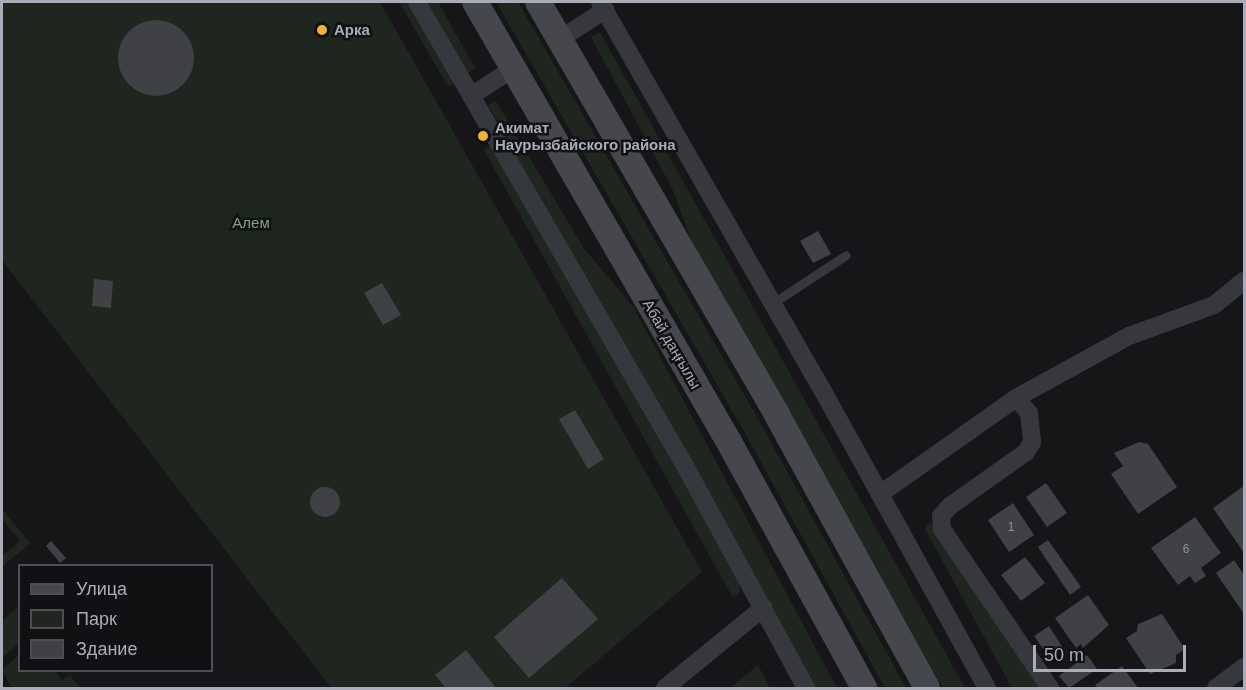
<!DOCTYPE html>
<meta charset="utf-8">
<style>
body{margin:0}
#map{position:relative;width:1246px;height:690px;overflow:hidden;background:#161618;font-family:Helvetica,sans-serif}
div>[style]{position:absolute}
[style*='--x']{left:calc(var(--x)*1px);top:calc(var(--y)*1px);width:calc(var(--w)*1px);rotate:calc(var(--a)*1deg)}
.green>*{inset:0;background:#1e261f}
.building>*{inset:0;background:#404145}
.round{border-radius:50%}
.lane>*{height:9px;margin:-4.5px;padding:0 4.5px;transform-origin:4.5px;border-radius:4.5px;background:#37383d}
.street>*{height:18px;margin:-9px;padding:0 9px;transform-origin:9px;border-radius:9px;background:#37383d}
.secondary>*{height:26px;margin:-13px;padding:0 13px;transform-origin:13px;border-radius:13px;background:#45474d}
.dots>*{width:16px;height:16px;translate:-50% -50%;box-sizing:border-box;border:3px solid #111113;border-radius:50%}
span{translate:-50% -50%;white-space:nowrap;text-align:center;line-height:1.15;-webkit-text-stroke:5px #111113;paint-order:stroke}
.number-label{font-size:12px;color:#8e929b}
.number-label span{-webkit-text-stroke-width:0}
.poi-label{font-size:15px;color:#a8adb8;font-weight:700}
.left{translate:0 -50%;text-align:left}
.park-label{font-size:15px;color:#7fa381}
.street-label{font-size:15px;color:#a8adb8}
.frame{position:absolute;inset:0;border:3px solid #a8adb8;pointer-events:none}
.legend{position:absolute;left:18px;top:564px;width:195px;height:108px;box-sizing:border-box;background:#111113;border:2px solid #4d4f55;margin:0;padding:8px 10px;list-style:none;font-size:18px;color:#a8adb8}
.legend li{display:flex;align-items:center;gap:12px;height:30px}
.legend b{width:30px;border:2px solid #4d4f55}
.scale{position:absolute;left:1033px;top:645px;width:153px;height:27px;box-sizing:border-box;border:3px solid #a8adb8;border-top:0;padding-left:8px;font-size:18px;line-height:21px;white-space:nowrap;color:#a8adb8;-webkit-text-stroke:4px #111113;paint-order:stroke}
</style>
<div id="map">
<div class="green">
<i style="clip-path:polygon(2px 2px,380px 2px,702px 572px,565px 688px,331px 688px,2px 260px)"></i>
<i style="clip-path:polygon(399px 2px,410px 2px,456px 83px,448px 87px)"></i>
<i style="clip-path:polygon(428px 2px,438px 2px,475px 68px,468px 73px)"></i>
<i style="clip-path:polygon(496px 2px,518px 2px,761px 424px,906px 688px,885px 688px,745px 433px)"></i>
<i style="clip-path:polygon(600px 32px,965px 688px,943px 688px,703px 272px,672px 188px,591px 37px)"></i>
<i style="clip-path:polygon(496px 101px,583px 247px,634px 308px,837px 688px,812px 688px,488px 105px)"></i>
<i style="clip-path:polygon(492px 145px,738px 578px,740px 591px,733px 598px,484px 150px)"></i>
<i style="clip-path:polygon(2px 509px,30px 543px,2px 567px,2px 556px,20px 541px,2px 519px)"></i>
<i style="clip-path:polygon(930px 522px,1042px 688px,1012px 688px,925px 529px)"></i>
<i style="clip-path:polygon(19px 606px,19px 643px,2px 658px,2px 621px)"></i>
<i style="clip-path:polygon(19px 655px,20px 670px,55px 671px,62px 680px,70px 675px,80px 688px,12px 688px,2px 670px)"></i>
<i style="clip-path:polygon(758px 665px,770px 688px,730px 688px)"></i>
</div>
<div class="building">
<i class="round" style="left:118px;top:20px;width:76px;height:76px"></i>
<i style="clip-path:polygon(818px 231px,831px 254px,813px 263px,800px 241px)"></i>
<i style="clip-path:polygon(94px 279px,113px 281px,111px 308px,92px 306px)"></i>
<i style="clip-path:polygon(382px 283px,401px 315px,383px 325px,364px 293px)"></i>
<i style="clip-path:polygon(575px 410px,604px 459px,588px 469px,559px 419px)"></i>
<i style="clip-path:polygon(1139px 442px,1148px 444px,1177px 487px,1138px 514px,1111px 474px,1123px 466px,1114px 453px)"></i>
<i style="clip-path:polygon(1046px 483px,1067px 513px,1047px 527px,1026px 497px)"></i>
<i style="clip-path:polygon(1244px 486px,1244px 553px,1213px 508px)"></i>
<i class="round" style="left:310px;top:487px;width:30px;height:30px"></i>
<i style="clip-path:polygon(1013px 503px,1034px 535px,1009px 552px,988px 520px)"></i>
<i style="clip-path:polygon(1195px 517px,1221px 553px,1201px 568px,1206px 576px,1195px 583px,1190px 576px,1178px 585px,1151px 548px)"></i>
<i style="clip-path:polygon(1048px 540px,1081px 587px,1070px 595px,1038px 547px)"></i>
<i style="clip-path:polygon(51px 541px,66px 558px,60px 563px,46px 546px)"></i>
<i style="clip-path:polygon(1025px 557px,1045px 583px,1021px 601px,1001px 575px)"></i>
<i style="clip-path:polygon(1234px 560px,1244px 575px,1244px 614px,1216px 573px)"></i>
<i style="clip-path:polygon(562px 578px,598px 619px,529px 678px,494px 637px)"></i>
<i style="clip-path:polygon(1088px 595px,1109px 625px,1083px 648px,1081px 644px,1076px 648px,1055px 618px)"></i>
<i style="clip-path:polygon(1162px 614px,1185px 649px,1176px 655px,1176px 663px,1150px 674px,1126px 638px,1137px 631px,1138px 624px)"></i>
<i style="clip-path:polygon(1049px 626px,1063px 648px,1049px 657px,1034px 636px)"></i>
<i style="clip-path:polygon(466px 650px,496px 688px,446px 688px,435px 675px)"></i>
<i style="clip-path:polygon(1087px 655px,1097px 669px,1069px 688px,1059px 676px)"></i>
<i style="clip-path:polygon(1122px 666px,1138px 688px,1098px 688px,1095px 685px)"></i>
</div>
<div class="lane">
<i style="--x:773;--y:303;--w:87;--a:-33.3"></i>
</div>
<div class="street">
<i style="--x:417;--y:2;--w:536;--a:59.99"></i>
<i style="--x:685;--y:466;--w:253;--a:61.4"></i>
<i style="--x:600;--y:2;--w:448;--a:60.2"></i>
<i style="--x:823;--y:391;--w:339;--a:61.1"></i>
<i style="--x:560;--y:39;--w:54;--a:-32.8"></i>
<i style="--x:471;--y:96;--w:51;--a:-33.1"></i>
<i style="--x:1016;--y:398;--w:20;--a:49"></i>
<i style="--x:1029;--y:413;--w:29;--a:84"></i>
<i style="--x:1032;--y:442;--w:12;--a:121"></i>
<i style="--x:1026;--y:452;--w:93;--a:144.6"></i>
<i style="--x:950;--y:506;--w:13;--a:132"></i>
<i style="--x:941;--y:516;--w:13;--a:86"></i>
<i style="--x:942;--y:529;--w:192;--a:55.8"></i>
<i style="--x:880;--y:494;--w:166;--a:-35.2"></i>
<i style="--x:1016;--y:398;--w:129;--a:-28.8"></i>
<i style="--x:1129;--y:336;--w:90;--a:-20"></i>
<i style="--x:1214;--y:305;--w:38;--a:-39"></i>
<i style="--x:665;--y:688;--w:127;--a:-39.2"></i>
<i style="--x:1216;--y:688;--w:35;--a:-37"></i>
</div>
<div class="secondary">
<i style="--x:475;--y:2;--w:508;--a:60"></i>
<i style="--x:729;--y:442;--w:281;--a:61.2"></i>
<i style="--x:538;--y:2;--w:477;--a:59.9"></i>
<i style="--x:777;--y:415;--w:311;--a:61.2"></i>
</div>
<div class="dots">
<i style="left:322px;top:30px;background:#f2b134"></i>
<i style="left:483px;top:136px;background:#f2b134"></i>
</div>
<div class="number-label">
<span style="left:1011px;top:528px">1</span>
<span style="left:1186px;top:550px">6</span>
</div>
<div class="poi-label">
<span class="left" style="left:334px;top:30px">Арка</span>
<span class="left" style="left:495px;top:136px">Акимат<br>Наурызбайского района</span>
</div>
<div class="park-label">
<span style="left:251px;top:223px">Алем</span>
</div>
<div class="street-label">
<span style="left:672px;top:344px;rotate:60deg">Абай даңғылы</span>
</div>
<div class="frame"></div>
<ul class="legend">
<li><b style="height:8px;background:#45474d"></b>Улица</li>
<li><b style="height:16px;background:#1e261f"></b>Парк</li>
<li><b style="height:16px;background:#404145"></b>Здание</li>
</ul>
<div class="scale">50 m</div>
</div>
